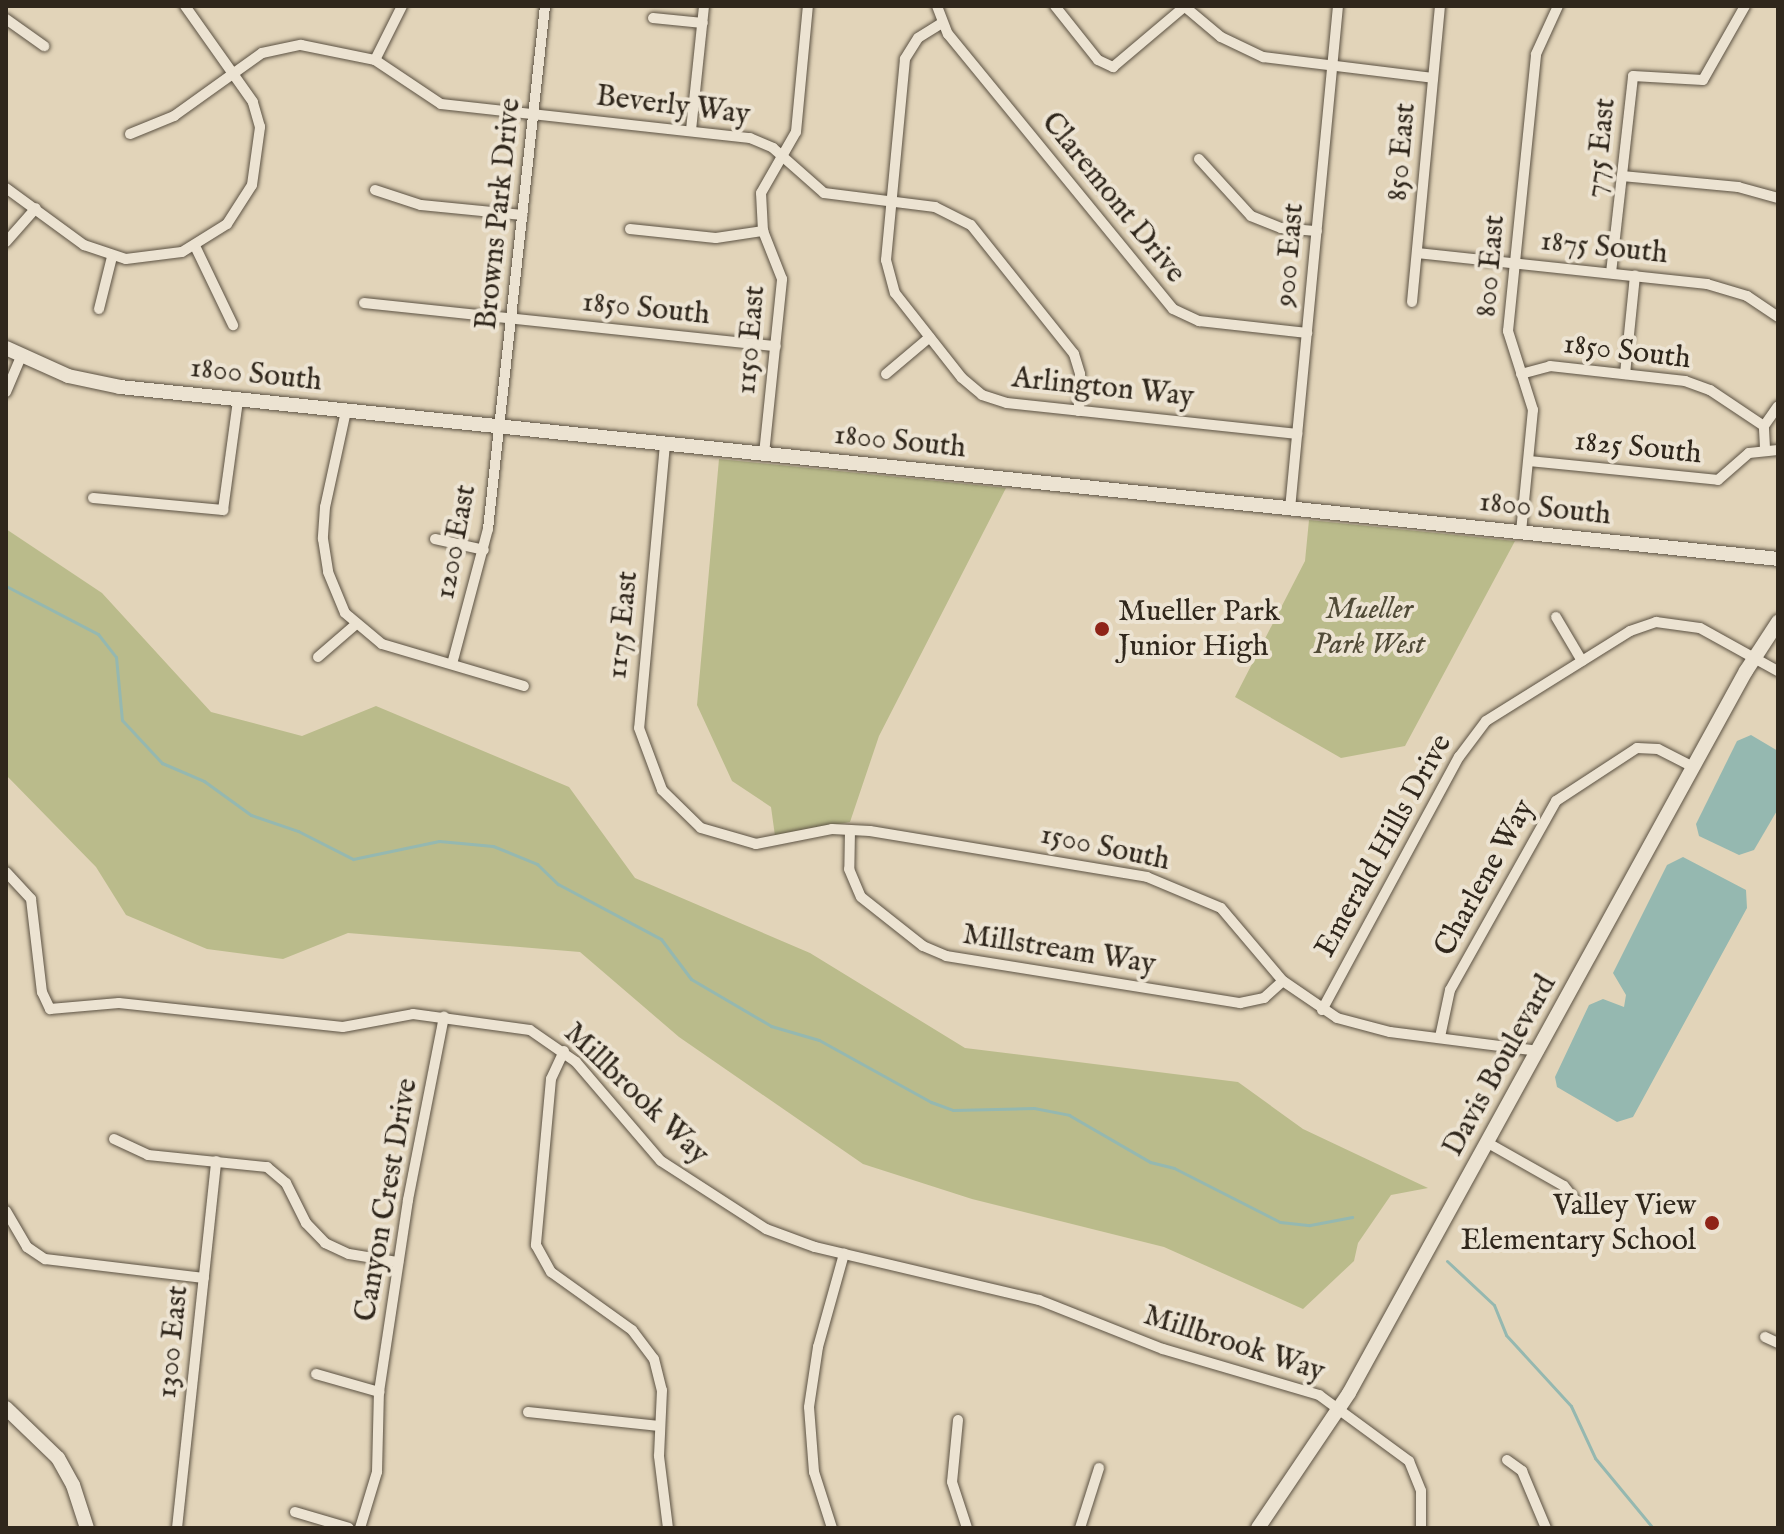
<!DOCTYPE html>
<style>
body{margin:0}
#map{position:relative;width:1784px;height:1534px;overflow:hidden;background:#e2d4b9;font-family:"IM FELL English",serif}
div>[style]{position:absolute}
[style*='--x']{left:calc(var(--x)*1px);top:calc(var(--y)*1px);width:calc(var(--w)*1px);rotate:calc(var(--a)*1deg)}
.green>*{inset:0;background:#babb8b}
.water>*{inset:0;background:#95b8b0}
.stream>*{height:3px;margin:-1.5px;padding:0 1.5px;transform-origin:1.5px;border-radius:1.5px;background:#95b8b0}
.roads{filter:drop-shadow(0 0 2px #5c5243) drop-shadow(0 0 2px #5c5243)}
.street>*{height:10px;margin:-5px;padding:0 5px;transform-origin:5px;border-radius:5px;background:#ece3d2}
.secondary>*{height:14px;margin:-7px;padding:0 7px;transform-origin:7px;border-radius:7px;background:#ece3d2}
.dots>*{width:22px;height:22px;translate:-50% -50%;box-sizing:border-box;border:4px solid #ece3d2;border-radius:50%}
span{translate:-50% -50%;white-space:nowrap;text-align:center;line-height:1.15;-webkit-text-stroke:8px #ece3d2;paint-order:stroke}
.street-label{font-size:30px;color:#30271c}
.park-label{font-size:30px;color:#524c38;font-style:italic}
.poi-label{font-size:30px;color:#30271c}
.left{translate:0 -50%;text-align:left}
.right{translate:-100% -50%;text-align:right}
.frame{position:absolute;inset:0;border:8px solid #30271c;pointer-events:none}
</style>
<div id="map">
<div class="green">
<i style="clip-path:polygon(719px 459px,1006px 488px,879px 736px,850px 822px,775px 836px,771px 807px,732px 781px,697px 705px)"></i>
<i style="clip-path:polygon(1309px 520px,1515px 541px,1405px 746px,1341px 758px,1235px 697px,1305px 561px)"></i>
<i style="clip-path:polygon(6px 529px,102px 593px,211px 712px,302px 736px,376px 706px,569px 787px,635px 878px,810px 953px,965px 1048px,1238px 1082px,1303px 1129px,1428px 1188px,1391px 1195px,1358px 1243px,1354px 1261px,1303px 1309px,1164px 1247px,972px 1199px,863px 1164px,679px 1037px,580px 952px,348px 933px,283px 959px,207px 949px,126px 915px,96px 867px,6px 775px)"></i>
</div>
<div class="water">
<i style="clip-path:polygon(1751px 735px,1778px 751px,1778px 809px,1754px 850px,1739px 855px,1699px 836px,1696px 824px,1737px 741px)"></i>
<i style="clip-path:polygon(1683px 857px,1746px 890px,1747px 908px,1633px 1117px,1617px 1122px,1557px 1087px,1555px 1077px,1589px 1005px,1603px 999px,1624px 1007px,1626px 995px,1613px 973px,1667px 865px)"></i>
</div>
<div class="stream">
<i style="--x:6;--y:586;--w:104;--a:27.6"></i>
<i style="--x:98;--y:634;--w:29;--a:52"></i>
<i style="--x:116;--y:657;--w:63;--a:84.6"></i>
<i style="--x:122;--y:720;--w:59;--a:47.1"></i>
<i style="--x:162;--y:763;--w:46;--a:23.2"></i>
<i style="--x:204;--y:781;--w:58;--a:35.9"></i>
<i style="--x:251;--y:815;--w:50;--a:18.8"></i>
<i style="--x:298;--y:831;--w:62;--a:27"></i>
<i style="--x:353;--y:859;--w:88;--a:-11.8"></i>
<i style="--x:439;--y:841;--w:54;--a:5.3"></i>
<i style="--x:493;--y:846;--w:48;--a:22.2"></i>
<i style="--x:537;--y:864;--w:29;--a:44"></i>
<i style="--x:558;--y:884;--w:117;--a:28.1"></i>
<i style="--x:661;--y:939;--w:50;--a:53.1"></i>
<i style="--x:691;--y:979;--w:93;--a:30.4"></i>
<i style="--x:771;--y:1026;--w:50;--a:16.3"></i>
<i style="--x:819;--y:1040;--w:128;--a:29"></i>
<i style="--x:931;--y:1102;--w:23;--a:20"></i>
<i style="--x:953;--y:1110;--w:81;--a:-1.4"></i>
<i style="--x:1034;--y:1108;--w:36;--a:11"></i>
<i style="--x:1069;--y:1115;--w:94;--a:30.1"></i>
<i style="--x:1150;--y:1162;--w:25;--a:14"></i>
<i style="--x:1174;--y:1168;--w:119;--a:27"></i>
<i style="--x:1280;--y:1222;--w:30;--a:6"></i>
<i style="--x:1310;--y:1225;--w:43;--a:-10.8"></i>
<i style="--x:1447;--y:1261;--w:64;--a:43.1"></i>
<i style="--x:1494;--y:1305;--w:32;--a:68"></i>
<i style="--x:1506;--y:1335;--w:96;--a:47.5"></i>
<i style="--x:1571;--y:1406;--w:57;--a:65.2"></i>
<i style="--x:1595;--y:1458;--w:91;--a:50.4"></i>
</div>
<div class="roads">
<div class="street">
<i style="--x:937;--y:6;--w:30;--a:69"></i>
<i style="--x:948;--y:34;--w:355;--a:50.7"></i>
<i style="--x:1173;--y:309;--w:29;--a:25"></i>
<i style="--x:1199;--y:321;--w:109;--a:6.3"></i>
<i style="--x:1055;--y:6;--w:69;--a:51.5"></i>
<i style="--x:1098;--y:60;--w:17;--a:25"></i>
<i style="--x:1113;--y:67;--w:93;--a:-40.2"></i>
<i style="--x:1184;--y:6;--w:48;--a:40"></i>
<i style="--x:1221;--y:37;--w:47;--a:25.5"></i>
<i style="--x:1263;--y:57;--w:171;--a:7"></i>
<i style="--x:653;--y:18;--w:50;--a:5.7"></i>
<i style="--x:6;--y:19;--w:47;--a:35.4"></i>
<i style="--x:942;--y:23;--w:28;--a:148"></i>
<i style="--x:918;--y:38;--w:25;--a:122"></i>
<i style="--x:905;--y:59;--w:202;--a:95.4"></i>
<i style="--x:886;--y:260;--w:34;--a:75"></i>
<i style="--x:895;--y:293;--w:108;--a:51.8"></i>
<i style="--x:962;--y:378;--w:26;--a:40"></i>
<i style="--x:982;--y:395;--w:26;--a:18"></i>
<i style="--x:1007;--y:403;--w:292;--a:6.1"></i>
<i style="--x:375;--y:60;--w:60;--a:-63.4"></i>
<i style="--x:691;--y:130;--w:125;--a:-84"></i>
<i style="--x:130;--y:134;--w:48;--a:-22.2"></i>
<i style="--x:174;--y:116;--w:108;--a:-35.6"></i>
<i style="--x:262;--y:53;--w:40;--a:-12"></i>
<i style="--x:301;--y:45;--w:76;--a:11.5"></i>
<i style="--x:375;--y:60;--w:79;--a:33.7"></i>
<i style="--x:441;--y:104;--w:311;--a:6.3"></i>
<i style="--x:750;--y:138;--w:25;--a:23"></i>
<i style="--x:773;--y:148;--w:68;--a:41.4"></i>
<i style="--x:824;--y:193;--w:112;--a:7.2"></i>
<i style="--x:935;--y:207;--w:40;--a:26.6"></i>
<i style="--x:971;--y:225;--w:165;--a:51.4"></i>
<i style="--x:1074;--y:354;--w:21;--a:73"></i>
<i style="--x:1080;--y:374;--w:37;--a:92"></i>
<i style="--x:1199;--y:159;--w:77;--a:47.6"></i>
<i style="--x:1251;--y:216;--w:32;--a:22"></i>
<i style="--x:1281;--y:228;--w:36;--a:5"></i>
<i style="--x:1622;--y:176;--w:117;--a:5.4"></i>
<i style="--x:1738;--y:187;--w:41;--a:15.4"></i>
<i style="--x:6;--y:188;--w:97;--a:36.2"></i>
<i style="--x:84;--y:245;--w:44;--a:18.4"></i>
<i style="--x:126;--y:259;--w:56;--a:-7.1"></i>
<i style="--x:182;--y:252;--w:53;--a:-31.9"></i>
<i style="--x:227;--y:224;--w:46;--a:-57.3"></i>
<i style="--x:252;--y:185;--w:59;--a:-82.1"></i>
<i style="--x:260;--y:127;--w:26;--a:-106"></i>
<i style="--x:253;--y:102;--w:118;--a:-125.3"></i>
<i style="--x:375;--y:190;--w:48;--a:18.1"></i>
<i style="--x:421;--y:205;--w:102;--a:5.6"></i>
<i style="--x:630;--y:229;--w:86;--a:6"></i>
<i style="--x:716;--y:238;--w:48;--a:-8.5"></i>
<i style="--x:6;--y:242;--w:45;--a:-48.6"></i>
<i style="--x:195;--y:246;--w:88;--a:64.3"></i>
<i style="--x:1417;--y:253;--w:292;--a:6.1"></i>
<i style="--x:1707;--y:284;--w:42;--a:16.7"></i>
<i style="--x:1747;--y:296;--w:37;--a:34"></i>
<i style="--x:1611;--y:273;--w:198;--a:-83.6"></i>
<i style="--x:1633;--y:76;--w:70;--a:3.3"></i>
<i style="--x:1703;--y:80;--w:85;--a:-60.4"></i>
<i style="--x:1412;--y:302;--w:297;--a:-84.6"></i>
<i style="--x:364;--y:303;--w:414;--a:6"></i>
<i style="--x:99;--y:309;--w:54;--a:-76"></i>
<i style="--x:886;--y:374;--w:57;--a:-40.1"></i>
<i style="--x:1521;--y:374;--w:30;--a:-15"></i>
<i style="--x:1550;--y:366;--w:136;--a:6.3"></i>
<i style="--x:1685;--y:381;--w:27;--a:20"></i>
<i style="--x:1710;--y:390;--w:65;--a:33.7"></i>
<i style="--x:1625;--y:374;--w:99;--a:-84.2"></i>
<i style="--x:6;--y:392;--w:39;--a:-67"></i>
<i style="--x:346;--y:411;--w:98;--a:102.3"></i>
<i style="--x:325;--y:507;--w:32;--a:94"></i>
<i style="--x:323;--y:539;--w:33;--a:81"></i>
<i style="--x:328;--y:572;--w:44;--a:67.5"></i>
<i style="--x:345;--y:613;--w:48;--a:40"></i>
<i style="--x:382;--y:644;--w:148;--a:16.5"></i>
<i style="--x:665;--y:444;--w:285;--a:95.2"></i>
<i style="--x:639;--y:728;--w:66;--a:69.6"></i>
<i style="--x:662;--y:790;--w:54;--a:44.3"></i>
<i style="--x:701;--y:828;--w:57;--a:16.2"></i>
<i style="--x:756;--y:844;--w:77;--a:-11.2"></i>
<i style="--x:832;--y:829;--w:38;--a:3"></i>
<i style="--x:870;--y:831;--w:281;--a:9.4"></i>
<i style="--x:1147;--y:877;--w:80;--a:22.7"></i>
<i style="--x:1221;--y:908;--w:96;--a:49.7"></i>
<i style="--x:1283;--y:981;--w:65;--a:34.4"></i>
<i style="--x:1337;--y:1018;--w:55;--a:14.8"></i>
<i style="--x:1390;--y:1032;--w:150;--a:7.3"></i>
<i style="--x:1765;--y:448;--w:22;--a:-93"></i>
<i style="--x:1764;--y:426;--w:24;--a:-55"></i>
<i style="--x:764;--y:454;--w:176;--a:-84.1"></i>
<i style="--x:782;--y:279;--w:52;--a:-111.6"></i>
<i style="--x:763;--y:231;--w:38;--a:-93"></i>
<i style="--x:761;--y:193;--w:70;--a:-60.2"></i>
<i style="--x:796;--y:132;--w:127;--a:-84.6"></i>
<i style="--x:1529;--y:461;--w:190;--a:5.7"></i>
<i style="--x:1718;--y:480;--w:41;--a:-41.1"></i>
<i style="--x:1749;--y:453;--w:29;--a:-6"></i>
<i style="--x:93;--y:498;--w:131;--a:5.3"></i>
<i style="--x:223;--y:510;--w:111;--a:-82.2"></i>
<i style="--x:1290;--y:509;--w:505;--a:-84.55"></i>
<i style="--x:1521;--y:532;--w:123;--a:-84.4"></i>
<i style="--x:1533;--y:410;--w:83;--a:-107.6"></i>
<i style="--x:1508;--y:331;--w:278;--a:-84.2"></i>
<i style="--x:1536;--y:54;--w:53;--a:-65.4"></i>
<i style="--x:435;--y:539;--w:50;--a:12.7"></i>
<i style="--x:1556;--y:617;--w:51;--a:59.4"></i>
<i style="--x:318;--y:657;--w:49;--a:-40.9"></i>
<i style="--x:452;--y:664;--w:140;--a:-75.1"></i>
<i style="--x:488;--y:529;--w:526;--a:-83.78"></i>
<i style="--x:850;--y:830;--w:39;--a:91"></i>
<i style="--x:849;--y:869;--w:30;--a:67"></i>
<i style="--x:861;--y:897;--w:79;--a:38.3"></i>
<i style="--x:923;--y:946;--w:25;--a:23"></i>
<i style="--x:946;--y:956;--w:298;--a:9.1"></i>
<i style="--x:1240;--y:1003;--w:25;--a:-12"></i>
<i style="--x:1264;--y:998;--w:25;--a:-42"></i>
<i style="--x:6;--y:872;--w:37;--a:47"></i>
<i style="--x:31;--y:899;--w:94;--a:83.3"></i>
<i style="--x:42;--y:992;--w:19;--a:65"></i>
<i style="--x:50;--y:1009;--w:69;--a:-5"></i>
<i style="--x:119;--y:1003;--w:225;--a:6.1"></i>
<i style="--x:343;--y:1027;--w:71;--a:-10.5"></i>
<i style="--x:413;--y:1014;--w:118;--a:7.8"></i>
<i style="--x:530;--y:1030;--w:56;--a:34.8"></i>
<i style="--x:576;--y:1062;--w:130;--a:49.4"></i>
<i style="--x:661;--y:1161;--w:125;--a:32.9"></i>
<i style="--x:766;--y:1229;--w:52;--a:20.2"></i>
<i style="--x:815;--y:1247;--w:230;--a:13.3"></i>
<i style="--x:1039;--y:1300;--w:133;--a:21.6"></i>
<i style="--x:1163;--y:1349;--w:163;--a:16.4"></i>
<i style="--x:1319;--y:1395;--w:112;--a:36.3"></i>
<i style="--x:1409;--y:1461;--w:32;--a:68"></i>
<i style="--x:1421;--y:1491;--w:37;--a:90"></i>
<i style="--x:1322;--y:1010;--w:288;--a:-61.6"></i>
<i style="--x:1459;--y:757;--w:45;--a:-53.1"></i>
<i style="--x:1486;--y:721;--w:170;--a:-32"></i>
<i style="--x:1630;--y:631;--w:28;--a:-19"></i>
<i style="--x:1656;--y:622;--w:44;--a:7.8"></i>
<i style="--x:1700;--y:628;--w:89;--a:28.9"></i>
<i style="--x:1440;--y:1037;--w:48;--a:-78"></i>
<i style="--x:1450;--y:990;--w:217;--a:-60.7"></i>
<i style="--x:1556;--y:801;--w:97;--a:-33.2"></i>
<i style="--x:1637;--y:748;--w:21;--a:3"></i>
<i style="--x:1658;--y:749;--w:39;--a:27"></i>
<i style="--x:564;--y:1051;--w:31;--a:115"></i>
<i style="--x:551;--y:1079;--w:167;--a:95.2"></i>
<i style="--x:536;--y:1245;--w:31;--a:61"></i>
<i style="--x:551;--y:1272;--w:100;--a:35.6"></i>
<i style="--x:632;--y:1330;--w:36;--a:53"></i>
<i style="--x:654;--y:1359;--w:32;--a:76"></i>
<i style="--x:662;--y:1390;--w:66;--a:92.6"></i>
<i style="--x:659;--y:1456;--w:73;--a:82.9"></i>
<i style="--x:114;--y:1139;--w:38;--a:25"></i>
<i style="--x:148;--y:1155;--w:120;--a:5.8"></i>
<i style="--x:267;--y:1167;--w:25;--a:40"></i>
<i style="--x:286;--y:1183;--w:45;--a:63.4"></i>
<i style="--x:306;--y:1223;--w:28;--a:46"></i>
<i style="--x:325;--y:1243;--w:26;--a:25"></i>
<i style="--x:349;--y:1254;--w:50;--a:9.3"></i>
<i style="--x:1488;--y:1143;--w:87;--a:29.5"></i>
<i style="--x:1564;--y:1186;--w:24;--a:52"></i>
<i style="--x:6;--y:1211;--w:42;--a:59.7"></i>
<i style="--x:27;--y:1247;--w:22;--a:34"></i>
<i style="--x:45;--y:1259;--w:160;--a:6.8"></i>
<i style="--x:1765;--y:1337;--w:14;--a:25"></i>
<i style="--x:316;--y:1374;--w:66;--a:15.9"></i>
<i style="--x:528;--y:1412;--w:132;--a:6.1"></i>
<i style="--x:958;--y:1420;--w:62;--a:95.5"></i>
<i style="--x:952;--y:1482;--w:48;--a:71.9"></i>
<i style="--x:1507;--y:1460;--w:19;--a:36"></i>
<i style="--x:1522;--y:1471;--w:62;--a:67.2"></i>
<i style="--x:295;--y:1512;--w:56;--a:16.5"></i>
<i style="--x:177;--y:1528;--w:369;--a:-83.9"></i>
<i style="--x:360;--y:1528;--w:59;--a:-73.1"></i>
<i style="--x:377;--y:1472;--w:80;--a:-88.6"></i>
<i style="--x:379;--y:1392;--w:194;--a:-81.4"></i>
<i style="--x:408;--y:1200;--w:187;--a:-78.9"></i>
<i style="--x:832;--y:1528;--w:59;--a:-107.8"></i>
<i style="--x:814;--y:1472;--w:65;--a:-94.4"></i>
<i style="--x:809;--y:1407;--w:61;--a:-81.5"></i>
<i style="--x:818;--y:1347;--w:97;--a:-74.4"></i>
<i style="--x:1080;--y:1528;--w:63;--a:-72.4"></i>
</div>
<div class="secondary">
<i style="--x:6;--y:348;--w:68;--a:24.3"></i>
<i style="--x:68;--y:376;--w:53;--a:11.9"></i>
<i style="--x:120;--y:387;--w:1667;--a:5.92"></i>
<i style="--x:6;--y:1408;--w:72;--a:43.9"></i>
<i style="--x:58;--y:1458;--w:31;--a:61"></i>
<i style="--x:73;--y:1485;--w:45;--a:72"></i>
<i style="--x:1258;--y:1528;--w:163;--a:-56"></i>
<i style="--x:1349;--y:1393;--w:824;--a:-61.2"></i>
<i style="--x:1746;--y:671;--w:59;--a:-56.9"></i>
</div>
</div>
<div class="dots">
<i style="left:1102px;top:629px;background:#8f2418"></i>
<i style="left:1712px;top:1223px;background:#8f2418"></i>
</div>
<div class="street-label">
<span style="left:673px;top:106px;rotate:7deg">Beverly Way</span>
<span style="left:1601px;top:148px;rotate:-84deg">775 East</span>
<span style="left:1402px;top:152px;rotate:-85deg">850 East</span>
<span style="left:1113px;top:198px;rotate:51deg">Claremont Drive</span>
<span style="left:499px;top:214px;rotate:-84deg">Browns Park Drive</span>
<span style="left:1604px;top:248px;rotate:6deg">1875 South</span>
<span style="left:1290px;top:255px;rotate:-85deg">900 East</span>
<span style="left:1491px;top:266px;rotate:-85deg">800 East</span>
<span style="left:646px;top:309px;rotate:6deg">1850 South</span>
<span style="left:751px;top:340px;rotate:-85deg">1150 East</span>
<span style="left:1627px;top:352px;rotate:7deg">1850 South</span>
<span style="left:256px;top:375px;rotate:6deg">1800 South</span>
<span style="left:1103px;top:388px;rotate:6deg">Arlington Way</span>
<span style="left:900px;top:442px;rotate:6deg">1800 South</span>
<span style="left:1638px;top:448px;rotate:6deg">1825 South</span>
<span style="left:1545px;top:509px;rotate:6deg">1800 South</span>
<span style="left:456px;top:542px;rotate:-79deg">1200 East</span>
<span style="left:623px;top:625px;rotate:-84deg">1175 East</span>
<span style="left:1384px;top:846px;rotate:-61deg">Emerald Hills Drive</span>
<span style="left:1105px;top:848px;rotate:12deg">1500 South</span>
<span style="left:1485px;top:878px;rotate:-61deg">Charlene Way</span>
<span style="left:1059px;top:950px;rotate:9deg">Millstream Way</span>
<span style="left:1500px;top:1066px;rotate:-61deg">Davis Boulevard</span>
<span style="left:636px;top:1094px;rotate:44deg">Millbrook Way</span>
<span style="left:387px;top:1200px;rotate:-80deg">Canyon Crest Drive</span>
<span style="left:173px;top:1342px;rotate:-84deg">1300 East</span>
<span style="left:1234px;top:1344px;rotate:18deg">Millbrook Way</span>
</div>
<div class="park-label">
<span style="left:1369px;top:627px">Mueller<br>Park West</span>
</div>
<div class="poi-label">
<span class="left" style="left:1118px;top:629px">Mueller Park<br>Junior High</span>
<span class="right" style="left:1696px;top:1223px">Valley View<br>Elementary School</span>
</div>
<div class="frame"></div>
</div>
